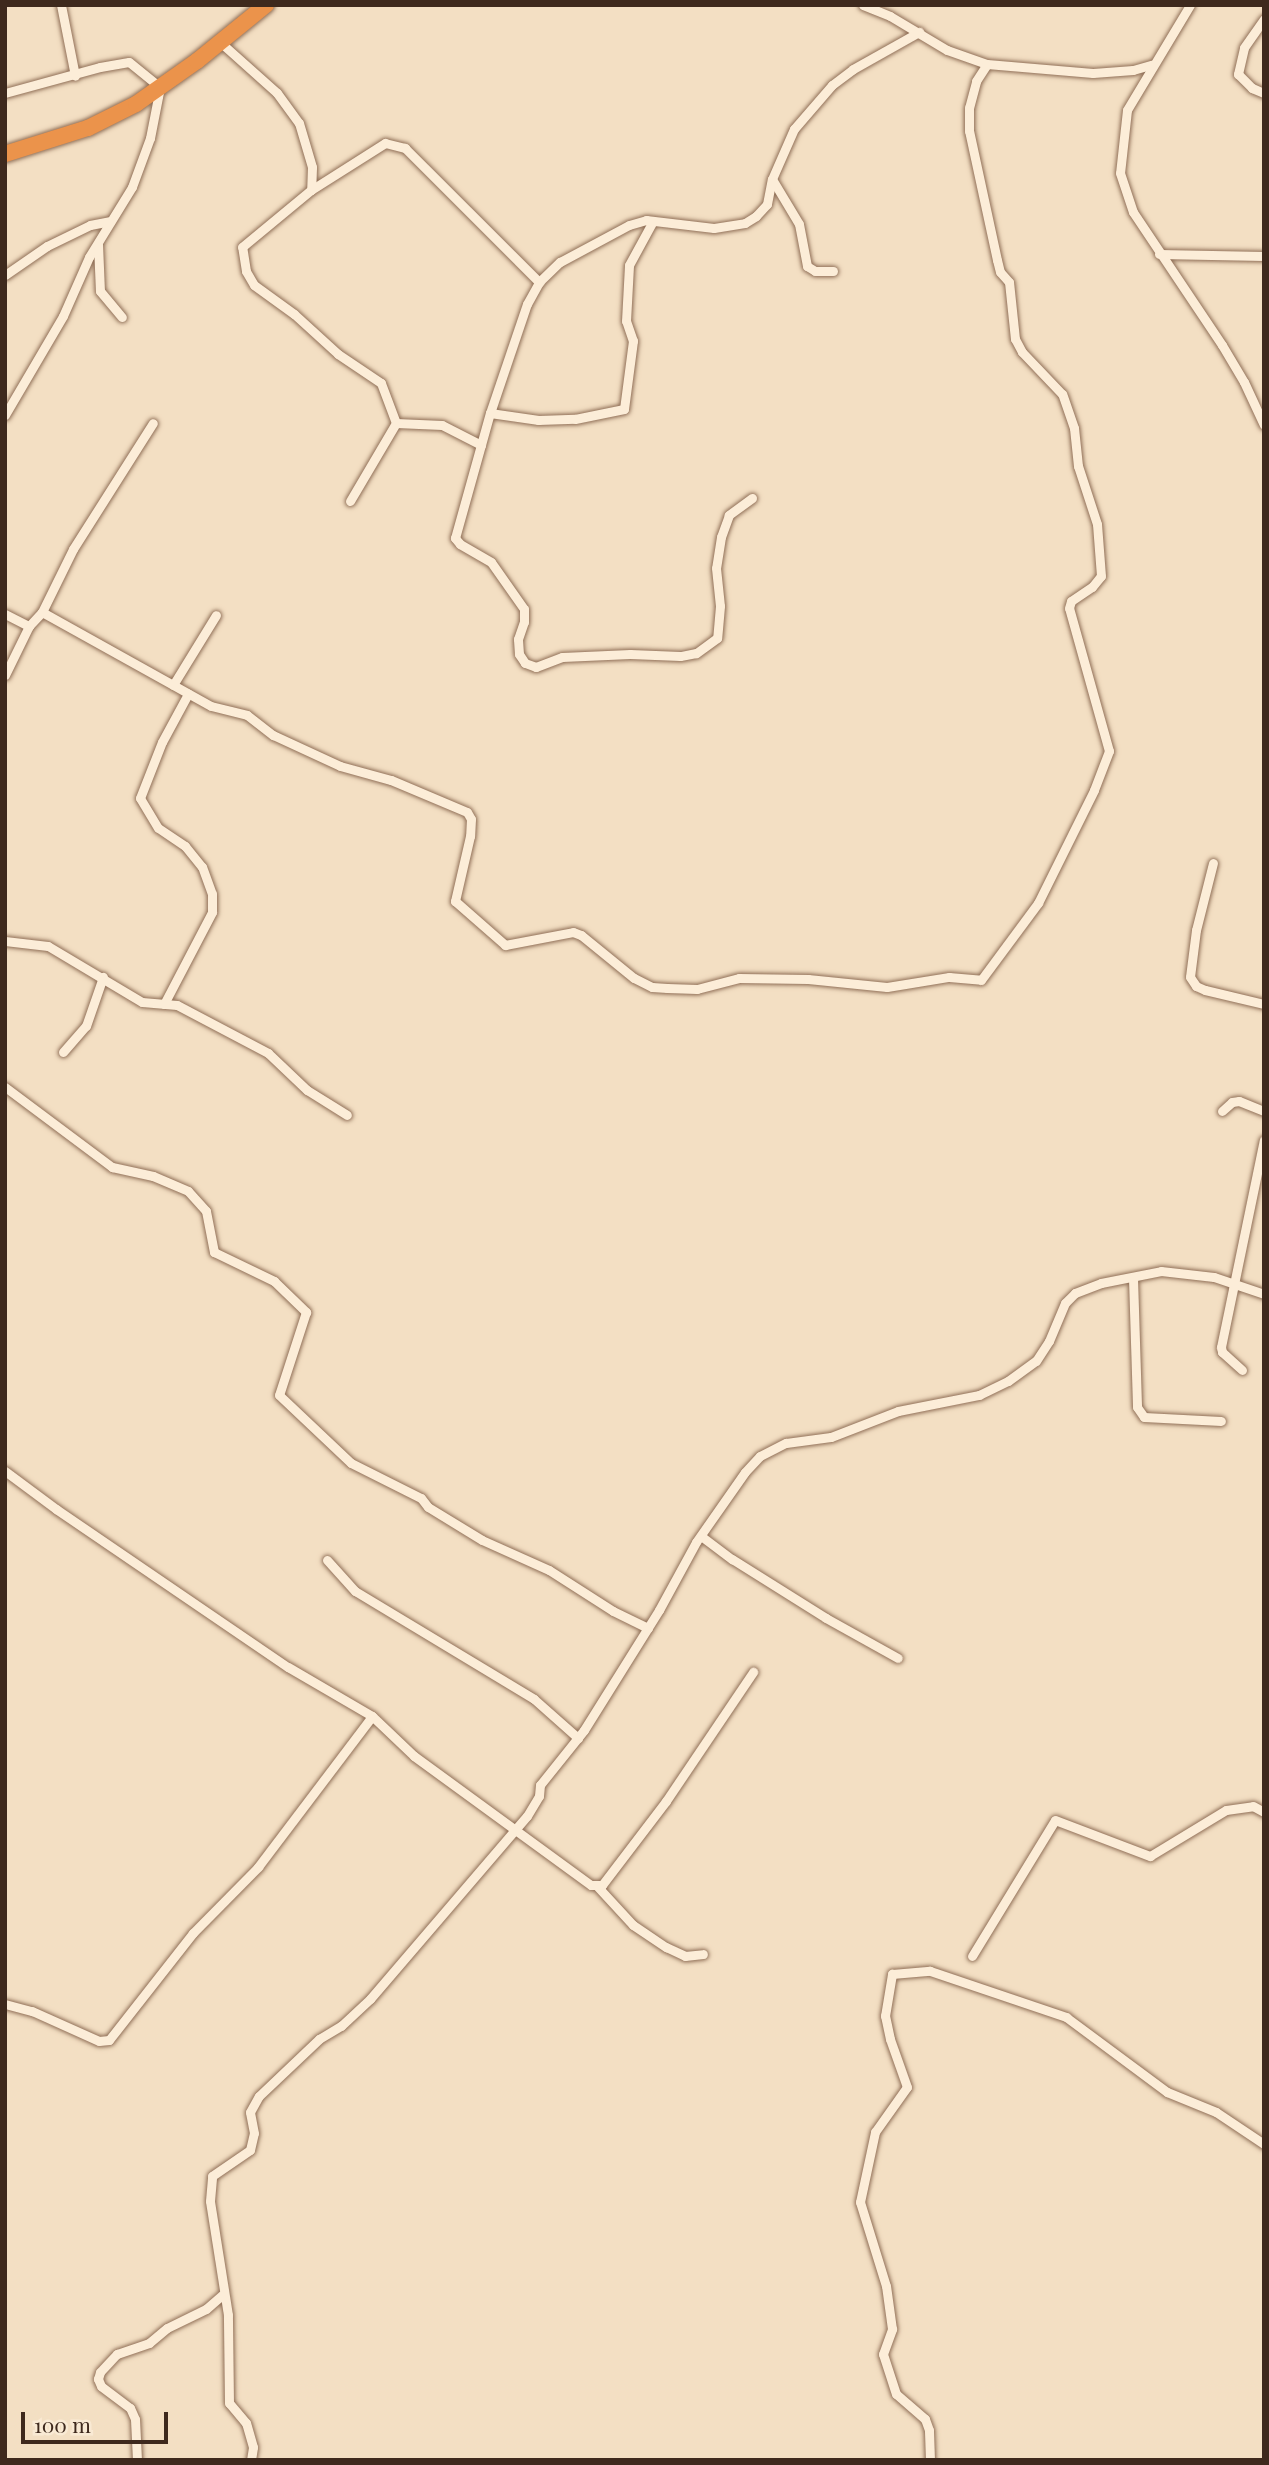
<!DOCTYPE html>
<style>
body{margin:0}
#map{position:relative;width:1269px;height:2465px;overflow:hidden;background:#f3dfc3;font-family:"Playfair Display",serif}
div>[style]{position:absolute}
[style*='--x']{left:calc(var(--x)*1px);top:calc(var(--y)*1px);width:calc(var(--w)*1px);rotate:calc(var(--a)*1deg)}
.roads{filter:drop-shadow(0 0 2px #906f57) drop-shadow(0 0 2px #906f57)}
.street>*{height:9px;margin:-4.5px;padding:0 4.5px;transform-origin:4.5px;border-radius:4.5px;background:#fcedd8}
.highway>*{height:16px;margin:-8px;padding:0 8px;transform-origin:8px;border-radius:8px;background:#eb934b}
span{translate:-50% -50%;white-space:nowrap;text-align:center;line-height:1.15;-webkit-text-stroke:6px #f9ead4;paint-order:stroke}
.frame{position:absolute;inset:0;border:7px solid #3e291d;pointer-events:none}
.scale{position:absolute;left:21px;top:2412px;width:147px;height:32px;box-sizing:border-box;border:4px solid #3e291d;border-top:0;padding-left:9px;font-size:21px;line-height:24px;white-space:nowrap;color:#3e291d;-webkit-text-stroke:5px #f9ead4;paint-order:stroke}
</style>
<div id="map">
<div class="roads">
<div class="street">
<i style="--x:61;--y:5;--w:72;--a:78.8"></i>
<i style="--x:863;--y:5;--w:29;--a:22"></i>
<i style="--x:890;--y:16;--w:66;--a:30.8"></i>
<i style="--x:947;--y:50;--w:42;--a:19.3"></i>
<i style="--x:987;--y:64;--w:106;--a:4.9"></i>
<i style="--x:1093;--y:73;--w:40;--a:-4.3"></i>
<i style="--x:1133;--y:70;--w:19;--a:-16"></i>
<i style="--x:1190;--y:5;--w:122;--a:121"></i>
<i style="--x:1127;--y:110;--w:63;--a:96.3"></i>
<i style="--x:1120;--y:173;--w:41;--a:71.6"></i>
<i style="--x:1133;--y:212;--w:160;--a:56.2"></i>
<i style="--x:1222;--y:345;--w:43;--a:59.3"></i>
<i style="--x:1244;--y:382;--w:47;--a:65.1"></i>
<i style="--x:1264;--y:19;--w:35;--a:125"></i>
<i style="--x:1244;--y:48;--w:27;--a:103"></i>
<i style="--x:1238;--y:74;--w:20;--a:45"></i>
<i style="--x:1252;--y:88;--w:13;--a:23"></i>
<i style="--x:220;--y:42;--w:76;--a:41.8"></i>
<i style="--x:277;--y:93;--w:37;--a:54"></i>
<i style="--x:299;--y:123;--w:46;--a:73.5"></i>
<i style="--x:312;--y:167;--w:23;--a:92"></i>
<i style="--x:5;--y:93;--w:98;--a:-15.3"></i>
<i style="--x:100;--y:67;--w:29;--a:-10"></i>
<i style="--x:129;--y:62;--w:40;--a:39"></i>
<i style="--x:160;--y:87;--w:52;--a:101.1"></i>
<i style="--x:150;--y:138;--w:52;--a:110.2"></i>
<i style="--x:132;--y:187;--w:82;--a:121.6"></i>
<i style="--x:89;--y:257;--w:64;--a:113.8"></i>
<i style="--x:63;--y:316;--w:115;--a:120.4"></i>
<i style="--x:772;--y:179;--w:52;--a:59"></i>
<i style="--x:799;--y:224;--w:43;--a:79.2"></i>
<i style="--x:807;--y:266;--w:9;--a:32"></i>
<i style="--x:815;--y:271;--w:18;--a:0"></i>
<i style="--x:98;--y:244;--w:47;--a:87.6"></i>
<i style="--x:100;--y:291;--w:34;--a:50"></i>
<i style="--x:1159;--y:254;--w:105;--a:1.1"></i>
<i style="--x:5;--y:275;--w:51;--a:-34.6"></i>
<i style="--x:47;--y:246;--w:48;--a:-26"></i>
<i style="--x:90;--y:225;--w:21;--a:-11"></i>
<i style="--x:490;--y:413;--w:49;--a:8.3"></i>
<i style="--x:538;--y:420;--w:37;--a:-2"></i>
<i style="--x:575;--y:419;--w:50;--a:-11.5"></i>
<i style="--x:624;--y:409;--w:69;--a:-82.5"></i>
<i style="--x:633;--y:341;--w:21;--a:-109"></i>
<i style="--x:626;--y:321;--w:56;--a:-86.9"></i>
<i style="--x:629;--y:265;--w:50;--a:-61.4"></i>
<i style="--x:396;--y:423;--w:43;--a:-110.6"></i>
<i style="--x:381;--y:383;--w:52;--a:-146"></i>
<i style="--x:338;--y:354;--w:59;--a:-137.7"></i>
<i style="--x:294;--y:314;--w:49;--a:-144.1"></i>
<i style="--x:254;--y:285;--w:16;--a:-120"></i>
<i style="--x:246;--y:271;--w:24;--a:-99"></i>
<i style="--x:242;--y:247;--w:89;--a:-39.6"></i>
<i style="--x:311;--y:190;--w:88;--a:-32.4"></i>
<i style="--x:385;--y:143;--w:21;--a:14"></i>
<i style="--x:405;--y:148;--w:190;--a:45"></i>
<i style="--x:752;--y:498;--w:29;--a:144"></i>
<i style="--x:729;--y:515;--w:23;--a:110"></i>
<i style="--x:721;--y:537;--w:31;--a:99"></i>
<i style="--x:716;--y:568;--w:38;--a:84"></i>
<i style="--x:720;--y:606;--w:32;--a:95"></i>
<i style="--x:717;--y:638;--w:26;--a:144"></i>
<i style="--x:696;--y:653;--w:16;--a:169"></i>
<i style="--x:680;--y:656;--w:50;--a:-177.7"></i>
<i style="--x:630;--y:654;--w:68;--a:177.5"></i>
<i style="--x:562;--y:657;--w:28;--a:159"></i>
<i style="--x:536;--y:667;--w:12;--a:-160"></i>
<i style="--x:525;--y:663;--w:11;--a:-124"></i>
<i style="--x:519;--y:654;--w:15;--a:-94"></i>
<i style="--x:518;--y:639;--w:18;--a:-71"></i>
<i style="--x:524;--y:622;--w:13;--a:-90"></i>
<i style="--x:524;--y:609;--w:57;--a:-125.1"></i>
<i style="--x:491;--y:562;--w:36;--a:-150"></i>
<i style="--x:460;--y:544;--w:8;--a:-130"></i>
<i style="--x:455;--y:538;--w:130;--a:-74.4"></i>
<i style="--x:490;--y:413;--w:115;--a:-71.3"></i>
<i style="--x:527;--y:304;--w:25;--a:-61"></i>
<i style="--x:539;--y:282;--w:29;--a:-44"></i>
<i style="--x:560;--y:262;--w:78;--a:-28.2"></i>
<i style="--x:629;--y:225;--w:18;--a:-16"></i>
<i style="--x:646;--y:220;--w:68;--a:6.7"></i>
<i style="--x:714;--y:228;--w:31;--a:-9"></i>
<i style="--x:745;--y:223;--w:13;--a:-32"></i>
<i style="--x:756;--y:216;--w:16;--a:-47"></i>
<i style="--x:767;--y:204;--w:25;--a:-79"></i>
<i style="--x:772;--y:179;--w:55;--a:-66.3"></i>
<i style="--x:794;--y:129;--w:58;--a:-49.2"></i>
<i style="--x:832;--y:85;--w:26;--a:-37"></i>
<i style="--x:853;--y:69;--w:76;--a:-29.3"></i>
<i style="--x:350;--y:501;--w:91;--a:-59.5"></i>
<i style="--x:396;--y:423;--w:46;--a:2.5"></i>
<i style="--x:442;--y:425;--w:44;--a:27.1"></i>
<i style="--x:42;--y:612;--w:193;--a:29.1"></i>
<i style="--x:211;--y:706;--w:37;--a:14"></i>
<i style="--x:247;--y:715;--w:33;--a:38"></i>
<i style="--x:273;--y:735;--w:74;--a:24.8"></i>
<i style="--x:340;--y:766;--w:53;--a:15.4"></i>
<i style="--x:391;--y:780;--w:82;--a:22.8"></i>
<i style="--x:467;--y:812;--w:8;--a:60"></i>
<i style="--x:471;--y:819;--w:17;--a:93"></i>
<i style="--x:470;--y:836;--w:67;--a:103"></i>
<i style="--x:455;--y:901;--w:67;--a:41.3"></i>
<i style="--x:505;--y:945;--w:69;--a:-10.8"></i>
<i style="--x:573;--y:932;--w:9;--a:21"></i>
<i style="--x:581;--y:935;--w:68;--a:39.1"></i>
<i style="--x:634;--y:978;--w:20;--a:27"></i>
<i style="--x:652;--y:987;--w:15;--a:4"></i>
<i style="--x:667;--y:988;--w:30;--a:2"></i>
<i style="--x:697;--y:989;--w:43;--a:-14.7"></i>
<i style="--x:739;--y:978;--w:69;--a:0.8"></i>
<i style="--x:808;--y:979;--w:79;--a:5.8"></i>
<i style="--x:887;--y:987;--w:63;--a:-9.2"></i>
<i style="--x:949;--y:977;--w:32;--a:5"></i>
<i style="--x:981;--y:980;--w:96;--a:-53.5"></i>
<i style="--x:1038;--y:903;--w:126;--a:-63.6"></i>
<i style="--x:1094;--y:790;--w:42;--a:-69"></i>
<i style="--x:1109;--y:751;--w:148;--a:-105.6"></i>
<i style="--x:1069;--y:608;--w:7;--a:-74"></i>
<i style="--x:1071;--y:601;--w:25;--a:-34"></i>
<i style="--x:1092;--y:587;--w:14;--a:-51"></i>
<i style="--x:1101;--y:576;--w:52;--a:-94.4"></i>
<i style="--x:1097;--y:524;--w:61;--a:-108.1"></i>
<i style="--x:1078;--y:466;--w:38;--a:-96"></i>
<i style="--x:1074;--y:428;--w:36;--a:-109"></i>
<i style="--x:1062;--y:394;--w:58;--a:-133.6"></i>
<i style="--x:1022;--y:352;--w:15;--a:-118"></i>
<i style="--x:1015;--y:339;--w:57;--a:-96"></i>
<i style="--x:1009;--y:282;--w:13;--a:-132"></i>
<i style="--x:1000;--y:272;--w:12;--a:-104"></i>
<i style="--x:997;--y:260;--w:132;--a:-102.2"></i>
<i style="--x:969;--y:131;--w:23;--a:-90"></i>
<i style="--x:969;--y:108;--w:28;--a:-75"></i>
<i style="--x:976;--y:81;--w:20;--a:-57"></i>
<i style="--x:5;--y:614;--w:27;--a:27"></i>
<i style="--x:29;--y:626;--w:19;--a:-47"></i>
<i style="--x:42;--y:612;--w:70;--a:-63.8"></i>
<i style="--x:73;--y:549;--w:149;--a:-57.6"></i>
<i style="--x:5;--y:675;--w:55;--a:-63.9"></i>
<i style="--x:173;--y:685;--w:82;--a:-58.4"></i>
<i style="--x:1213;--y:863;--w:69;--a:104.2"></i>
<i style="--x:1196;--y:930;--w:47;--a:97.3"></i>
<i style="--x:1190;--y:977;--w:11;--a:56"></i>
<i style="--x:1196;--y:986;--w:10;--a:24"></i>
<i style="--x:1205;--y:990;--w:61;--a:13.3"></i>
<i style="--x:5;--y:941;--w:43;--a:6.6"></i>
<i style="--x:48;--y:946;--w:109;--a:30.8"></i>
<i style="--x:142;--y:1002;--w:35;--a:5"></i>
<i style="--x:177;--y:1005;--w:103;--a:27.8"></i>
<i style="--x:268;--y:1053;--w:54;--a:43.5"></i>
<i style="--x:307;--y:1090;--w:47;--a:32"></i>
<i style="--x:164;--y:1004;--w:104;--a:-62.4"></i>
<i style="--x:212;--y:912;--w:18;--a:-90"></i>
<i style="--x:212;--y:894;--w:29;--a:-110"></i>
<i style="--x:202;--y:867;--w:27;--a:-129"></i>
<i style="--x:185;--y:846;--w:32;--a:-146"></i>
<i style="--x:158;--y:828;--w:35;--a:-121"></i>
<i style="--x:140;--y:798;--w:60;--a:-68.6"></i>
<i style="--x:162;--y:742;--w:55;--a:-61.6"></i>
<i style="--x:63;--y:1052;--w:35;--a:-49"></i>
<i style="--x:86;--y:1026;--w:52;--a:-70.9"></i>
<i style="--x:5;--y:1087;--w:134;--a:36.8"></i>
<i style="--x:112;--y:1167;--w:42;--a:12.4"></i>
<i style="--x:153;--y:1176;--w:38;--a:23"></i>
<i style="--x:188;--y:1191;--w:27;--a:48"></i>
<i style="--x:206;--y:1211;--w:42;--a:79"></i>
<i style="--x:214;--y:1252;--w:67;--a:25.8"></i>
<i style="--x:274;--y:1281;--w:45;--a:44.1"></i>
<i style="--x:306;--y:1312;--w:87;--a:108"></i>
<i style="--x:279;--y:1395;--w:99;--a:43.4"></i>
<i style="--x:351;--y:1463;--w:78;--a:26.6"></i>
<i style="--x:421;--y:1498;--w:11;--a:52"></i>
<i style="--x:428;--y:1507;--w:63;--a:31.4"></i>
<i style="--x:482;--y:1540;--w:73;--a:24.1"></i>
<i style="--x:549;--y:1570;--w:76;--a:32.6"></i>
<i style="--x:613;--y:1611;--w:39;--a:26"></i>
<i style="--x:1222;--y:1111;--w:13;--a:-42"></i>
<i style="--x:1232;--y:1102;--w:7;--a:-8"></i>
<i style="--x:1239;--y:1101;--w:27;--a:22"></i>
<i style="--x:1133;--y:1278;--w:129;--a:88.2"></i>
<i style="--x:1137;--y:1407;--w:12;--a:55"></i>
<i style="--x:1144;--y:1417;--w:77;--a:3"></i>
<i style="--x:1242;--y:1370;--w:27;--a:-138"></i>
<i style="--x:1222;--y:1352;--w:5;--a:-101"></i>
<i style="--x:1221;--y:1347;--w:211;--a:-78.3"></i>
<i style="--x:5;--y:1471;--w:64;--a:36.7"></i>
<i style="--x:56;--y:1509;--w:281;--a:34.3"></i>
<i style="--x:288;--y:1667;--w:97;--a:30.3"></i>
<i style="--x:372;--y:1716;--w:58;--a:43.6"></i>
<i style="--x:414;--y:1756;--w:219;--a:36.1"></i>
<i style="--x:591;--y:1885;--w:11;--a:0"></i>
<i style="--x:602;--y:1885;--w:106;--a:-52.7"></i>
<i style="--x:666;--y:1801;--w:156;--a:-56"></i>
<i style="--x:701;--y:1536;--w:39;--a:37"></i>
<i style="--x:732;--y:1559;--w:111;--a:32.1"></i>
<i style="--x:826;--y:1618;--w:82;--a:29.1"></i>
<i style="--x:327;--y:1560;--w:42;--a:47.9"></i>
<i style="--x:355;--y:1591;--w:209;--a:31.1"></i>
<i style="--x:534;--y:1699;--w:59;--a:41.6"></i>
<i style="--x:597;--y:1886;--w:53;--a:47.3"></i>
<i style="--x:633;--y:1925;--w:40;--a:34"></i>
<i style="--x:666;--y:1947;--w:21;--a:25"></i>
<i style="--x:685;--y:1956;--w:18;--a:-6"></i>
<i style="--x:972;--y:1956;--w:159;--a:-58.6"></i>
<i style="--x:1055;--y:1820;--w:102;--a:20.8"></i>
<i style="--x:1150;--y:1856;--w:89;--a:-31.2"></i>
<i style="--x:1226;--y:1810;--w:27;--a:-8"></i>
<i style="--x:1253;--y:1806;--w:13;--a:29"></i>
<i style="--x:5;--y:2004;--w:28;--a:15"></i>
<i style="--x:32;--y:2011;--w:73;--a:24.1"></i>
<i style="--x:99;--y:2041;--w:10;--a:-6"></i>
<i style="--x:109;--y:2040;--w:136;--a:-51.9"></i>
<i style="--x:193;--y:1933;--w:93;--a:-45.4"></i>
<i style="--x:258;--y:1867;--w:189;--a:-52.9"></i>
<i style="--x:137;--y:2460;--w:41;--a:-92.8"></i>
<i style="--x:135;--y:2419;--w:12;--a:-114"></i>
<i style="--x:130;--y:2408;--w:36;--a:-143"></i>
<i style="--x:101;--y:2386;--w:8;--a:-113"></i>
<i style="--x:98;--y:2379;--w:7;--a:-74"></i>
<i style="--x:100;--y:2372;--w:25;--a:-47"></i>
<i style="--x:117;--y:2354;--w:34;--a:-19"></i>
<i style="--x:149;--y:2343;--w:23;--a:-40"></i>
<i style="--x:167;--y:2328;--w:43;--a:-26"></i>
<i style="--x:206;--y:2309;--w:23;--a:-41"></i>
<i style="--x:251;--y:2460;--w:13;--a:-81"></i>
<i style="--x:253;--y:2447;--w:25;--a:-106"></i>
<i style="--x:246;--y:2423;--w:26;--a:-130"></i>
<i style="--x:229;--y:2403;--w:88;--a:-90.7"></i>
<i style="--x:228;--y:2315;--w:115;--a:-99"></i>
<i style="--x:210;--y:2201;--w:25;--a:-85"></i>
<i style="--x:212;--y:2176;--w:46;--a:-34.4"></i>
<i style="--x:250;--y:2150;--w:17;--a:-77"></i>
<i style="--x:254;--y:2133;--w:21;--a:-101"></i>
<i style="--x:250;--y:2112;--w:18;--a:-61"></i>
<i style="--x:259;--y:2096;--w:83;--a:-43.5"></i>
<i style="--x:319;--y:2039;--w:26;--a:-31"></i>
<i style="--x:341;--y:2026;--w:40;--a:-43"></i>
<i style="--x:370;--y:1999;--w:241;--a:-49.4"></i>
<i style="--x:527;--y:1816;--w:23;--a:-59"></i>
<i style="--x:539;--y:1796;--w:11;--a:-85"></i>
<i style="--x:540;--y:1785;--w:70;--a:-51.3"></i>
<i style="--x:584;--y:1730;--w:142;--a:-58"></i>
<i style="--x:659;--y:1610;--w:77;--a:-61.4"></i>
<i style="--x:696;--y:1542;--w:85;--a:-55"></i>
<i style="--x:745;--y:1472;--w:22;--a:-47"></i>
<i style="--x:760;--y:1456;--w:29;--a:-27"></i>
<i style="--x:786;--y:1443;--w:45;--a:-7.6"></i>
<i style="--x:831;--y:1437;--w:72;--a:-21.2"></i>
<i style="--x:898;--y:1411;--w:83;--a:-11.2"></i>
<i style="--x:979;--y:1395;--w:32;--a:-26"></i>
<i style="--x:1008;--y:1381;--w:34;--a:-36"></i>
<i style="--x:1036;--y:1361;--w:24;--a:-57"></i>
<i style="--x:1049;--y:1341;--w:41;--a:-67.2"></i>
<i style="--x:1065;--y:1303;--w:14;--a:-45"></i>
<i style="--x:1075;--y:1293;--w:28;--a:-21"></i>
<i style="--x:1101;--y:1283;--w:61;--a:-11.3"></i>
<i style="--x:1161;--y:1271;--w:53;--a:6.5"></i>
<i style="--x:1214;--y:1277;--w:53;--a:18.8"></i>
<i style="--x:930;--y:2460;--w:30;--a:-92"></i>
<i style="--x:929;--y:2430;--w:12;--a:-110"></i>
<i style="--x:925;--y:2419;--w:38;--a:-139"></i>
<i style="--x:896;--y:2394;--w:42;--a:-108"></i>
<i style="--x:883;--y:2354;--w:27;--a:-70"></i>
<i style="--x:892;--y:2329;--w:43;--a:-97.9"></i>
<i style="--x:886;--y:2286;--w:88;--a:-107.2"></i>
<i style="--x:860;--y:2202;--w:72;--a:-77.9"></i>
<i style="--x:875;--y:2132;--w:55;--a:-54.6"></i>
<i style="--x:907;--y:2087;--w:51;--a:-109.5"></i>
<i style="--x:890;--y:2039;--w:24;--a:-102"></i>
<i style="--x:885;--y:2016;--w:43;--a:-80.5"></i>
<i style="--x:892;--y:1974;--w:38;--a:-5"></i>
<i style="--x:930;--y:1971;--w:144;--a:18.7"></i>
<i style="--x:1066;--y:2017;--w:126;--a:36.6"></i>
<i style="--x:1167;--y:2092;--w:53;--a:22.2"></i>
<i style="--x:1216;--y:2112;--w:58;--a:33.7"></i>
</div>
<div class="highway">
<i style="--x:5;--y:154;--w:87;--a:-17.4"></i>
<i style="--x:88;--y:128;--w:54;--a:-26.6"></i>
<i style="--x:136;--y:104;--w:75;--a:-35.2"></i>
<i style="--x:197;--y:61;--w:89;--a:-39.1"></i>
</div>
</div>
<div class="frame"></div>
<div class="scale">100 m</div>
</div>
